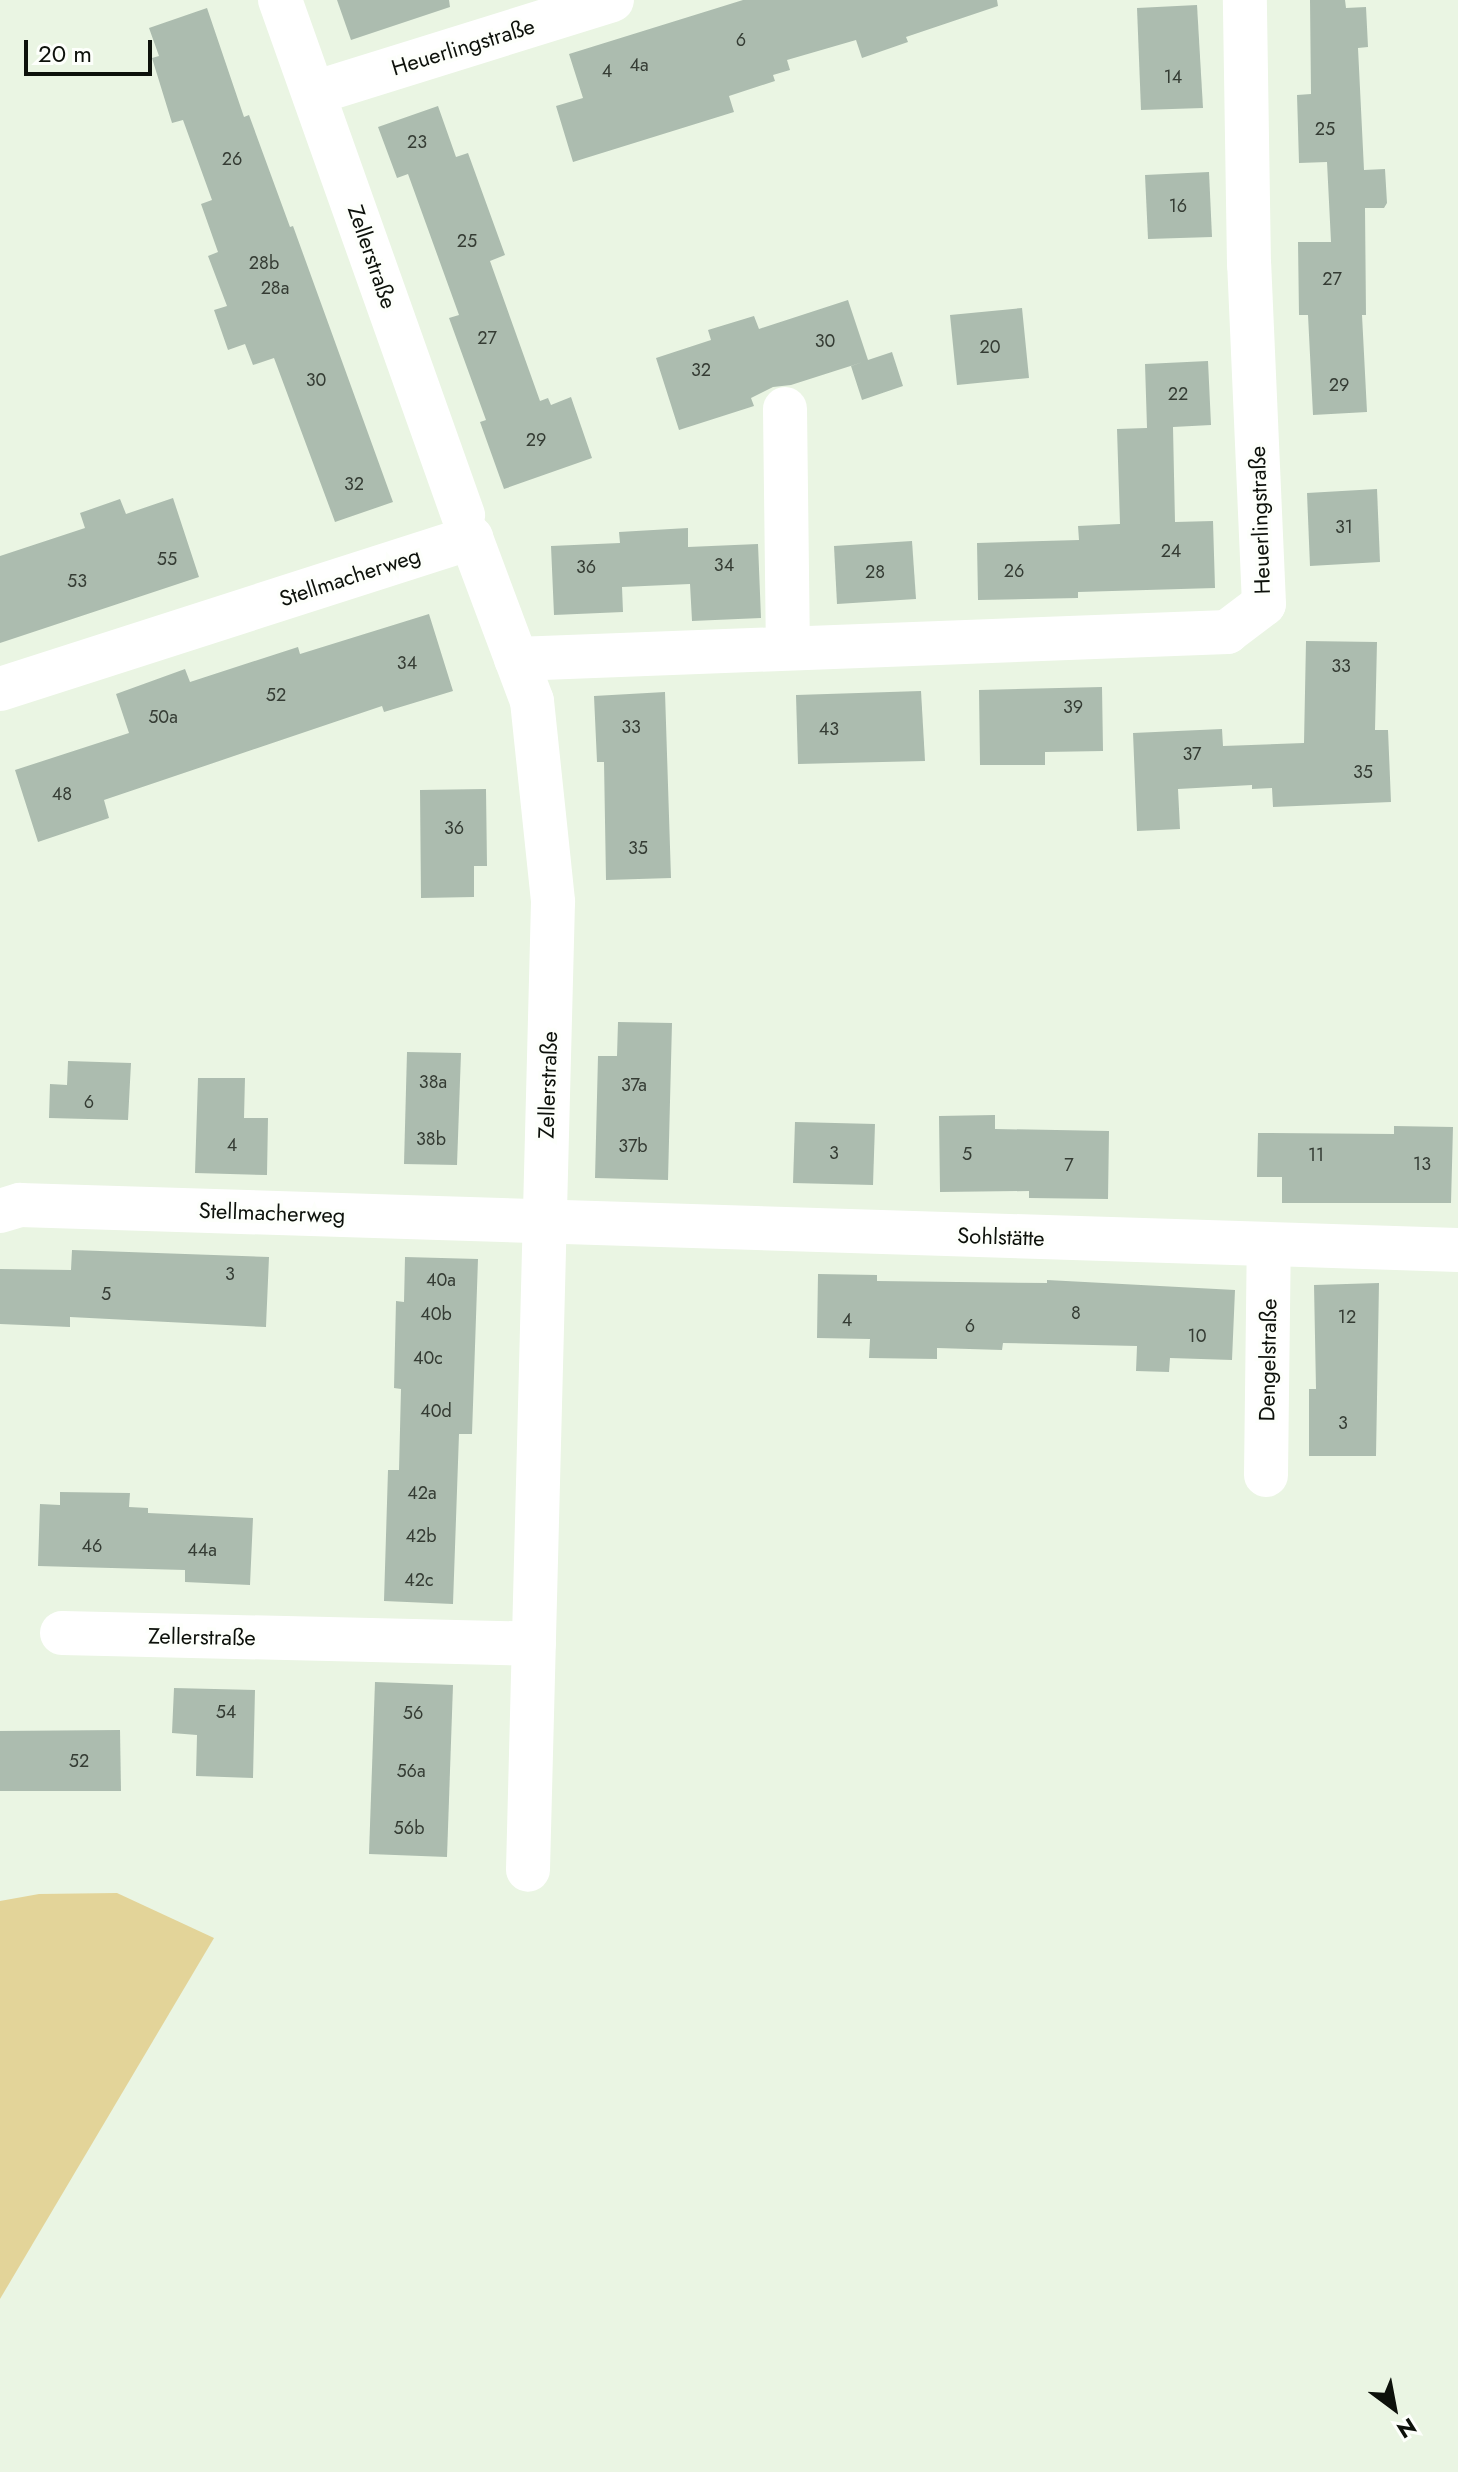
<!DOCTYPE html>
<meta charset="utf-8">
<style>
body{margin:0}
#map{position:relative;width:1458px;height:2472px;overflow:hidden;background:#eaf5e3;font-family:Jost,sans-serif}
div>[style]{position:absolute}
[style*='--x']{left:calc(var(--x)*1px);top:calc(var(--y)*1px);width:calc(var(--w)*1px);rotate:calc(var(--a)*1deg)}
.green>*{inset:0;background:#e3d499}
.building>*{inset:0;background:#acbcaf}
.minor>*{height:44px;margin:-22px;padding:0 22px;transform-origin:22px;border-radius:22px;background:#fff}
span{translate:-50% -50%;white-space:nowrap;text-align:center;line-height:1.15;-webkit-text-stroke:7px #fdfffb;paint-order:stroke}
.number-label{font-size:18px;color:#353c34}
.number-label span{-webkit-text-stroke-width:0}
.street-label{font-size:22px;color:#0d110b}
.north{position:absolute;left:1354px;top:2368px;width:80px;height:80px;-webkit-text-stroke:6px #fdfffb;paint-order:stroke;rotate:148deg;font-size:22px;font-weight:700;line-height:32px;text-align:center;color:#0d110b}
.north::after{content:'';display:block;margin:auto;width:28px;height:36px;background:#0d110b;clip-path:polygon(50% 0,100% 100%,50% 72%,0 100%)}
.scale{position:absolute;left:24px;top:40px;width:128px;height:36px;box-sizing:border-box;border:4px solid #0d110b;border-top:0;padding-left:10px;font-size:24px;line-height:28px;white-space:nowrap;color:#0d110b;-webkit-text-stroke:6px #fdfffb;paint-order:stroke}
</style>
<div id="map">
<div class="green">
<i style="clip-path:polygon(117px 1893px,214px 1938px,0 2299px,0 1901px,39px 1894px)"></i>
</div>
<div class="building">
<i style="clip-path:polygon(337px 0,449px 0,450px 7px,351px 40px)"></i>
<i style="clip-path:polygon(743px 0,997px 0,998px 6px,906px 37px,908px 42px,862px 58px,856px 40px,787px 60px,790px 70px,773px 75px,775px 81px,729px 96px,734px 112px,573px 162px,556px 106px,583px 98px,569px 54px)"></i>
<i style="clip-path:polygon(1310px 0,1345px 0,1346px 8px,1366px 7px,1368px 47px,1358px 48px,1364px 170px,1385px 169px,1387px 203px,1384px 208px,1365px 208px,1366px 315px,1362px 315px,1367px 412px,1313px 415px,1308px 315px,1299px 315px,1298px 242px,1331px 242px,1327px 162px,1299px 163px,1297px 95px,1311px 94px)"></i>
<i style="clip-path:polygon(1197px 5px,1203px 108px,1141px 110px,1137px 8px)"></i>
<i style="clip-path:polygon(207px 8px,244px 117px,249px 115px,290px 227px,293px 226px,393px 502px,335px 522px,274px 358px,253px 365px,245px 344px,228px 350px,214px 310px,227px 306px,208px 256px,218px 252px,201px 204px,212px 200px,183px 120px,172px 123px,152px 58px,159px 56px,149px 28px)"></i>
<i style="clip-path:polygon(438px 106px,456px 157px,468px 153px,505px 255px,490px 261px,540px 401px,548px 398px,551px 405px,571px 397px,592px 458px,504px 489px,480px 422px,486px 420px,449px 318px,459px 315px,408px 174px,397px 178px,378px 127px)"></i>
<i style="clip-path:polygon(1209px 172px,1212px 237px,1148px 239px,1145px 175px)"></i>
<i style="clip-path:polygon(848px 300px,868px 360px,892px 352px,903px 386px,862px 400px,851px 366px,863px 362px,791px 385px,773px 387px,751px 398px,754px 406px,679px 430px,656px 358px,711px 340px,708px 330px,754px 316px,759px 329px)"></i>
<i style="clip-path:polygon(1022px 308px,1029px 378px,957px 385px,950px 315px)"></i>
<i style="clip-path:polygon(1208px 361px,1211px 425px,1173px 427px,1175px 522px,1213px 521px,1215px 588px,1078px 592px,1078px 598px,978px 600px,977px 543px,1079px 540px,1078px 526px,1120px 524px,1117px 429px,1147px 428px,1145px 364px)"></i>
<i style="clip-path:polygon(1377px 489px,1380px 562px,1310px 566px,1307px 493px)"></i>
<i style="clip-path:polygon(173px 498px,199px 577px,0 643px,0 556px,85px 528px,80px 513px,120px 499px,126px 514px)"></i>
<i style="clip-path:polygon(688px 528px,688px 547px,758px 544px,761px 618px,692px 621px,690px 584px,622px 587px,623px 612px,554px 615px,551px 546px,620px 543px,619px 532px)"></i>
<i style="clip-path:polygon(912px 541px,916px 599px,837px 604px,834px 546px)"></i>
<i style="clip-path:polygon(429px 614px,453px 691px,384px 712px,382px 706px,104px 800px,109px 818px,38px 842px,15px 770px,129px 733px,116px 694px,185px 669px,190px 682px,298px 647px,300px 654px)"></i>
<i style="clip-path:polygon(1306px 641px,1377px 642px,1375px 730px,1388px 730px,1391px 802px,1273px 807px,1272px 788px,1252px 789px,1252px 785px,1178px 789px,1180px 829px,1137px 831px,1133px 733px,1222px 729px,1223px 746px,1304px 743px)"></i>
<i style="clip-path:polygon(1102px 687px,1103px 751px,1045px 752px,1045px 765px,980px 765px,979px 690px)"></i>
<i style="clip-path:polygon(921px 691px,925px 761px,798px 764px,796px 695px)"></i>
<i style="clip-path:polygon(665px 692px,671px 878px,606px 880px,604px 762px,597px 762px,594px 696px)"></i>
<i style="clip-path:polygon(486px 789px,487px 866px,474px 866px,474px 897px,421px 898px,420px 790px)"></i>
<i style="clip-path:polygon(618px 1022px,672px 1023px,668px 1180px,595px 1178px,598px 1056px,617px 1056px)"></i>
<i style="clip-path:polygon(407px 1052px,461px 1053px,457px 1165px,404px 1164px)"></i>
<i style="clip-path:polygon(68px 1061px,131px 1063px,128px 1120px,49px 1118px,50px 1084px,67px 1085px)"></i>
<i style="clip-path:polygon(198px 1078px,245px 1078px,244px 1118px,268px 1118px,267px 1175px,195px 1173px)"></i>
<i style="clip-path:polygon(995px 1115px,995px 1129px,1109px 1131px,1108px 1199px,1029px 1198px,1029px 1191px,940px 1192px,939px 1116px)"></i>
<i style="clip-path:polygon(795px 1122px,875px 1124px,873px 1185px,793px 1183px)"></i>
<i style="clip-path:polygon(1394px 1126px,1453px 1127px,1451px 1203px,1282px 1203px,1282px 1177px,1257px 1177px,1258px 1133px,1394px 1134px)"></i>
<i style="clip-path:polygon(72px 1250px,269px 1257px,266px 1327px,70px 1317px,70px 1327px,0 1324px,0 1269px,71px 1270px)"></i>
<i style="clip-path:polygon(405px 1257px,478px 1259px,472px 1434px,459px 1434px,453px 1604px,384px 1601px,388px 1470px,399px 1470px,401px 1389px,394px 1388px,396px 1301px,404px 1302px)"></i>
<i style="clip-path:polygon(818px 1274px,877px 1275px,877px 1281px,1047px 1283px,1047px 1280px,1235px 1290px,1232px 1360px,1170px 1358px,1169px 1372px,1136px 1371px,1137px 1346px,1003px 1343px,1002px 1350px,937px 1348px,937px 1359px,869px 1358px,870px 1339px,817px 1338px)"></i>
<i style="clip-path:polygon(1379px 1283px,1376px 1456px,1309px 1456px,1309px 1389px,1316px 1389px,1314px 1285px)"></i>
<i style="clip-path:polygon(60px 1492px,130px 1493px,129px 1507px,148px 1508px,148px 1513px,253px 1518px,250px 1585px,185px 1582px,185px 1570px,38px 1566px,40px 1504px,60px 1505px)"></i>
<i style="clip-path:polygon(375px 1682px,453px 1685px,447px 1857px,369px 1854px)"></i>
<i style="clip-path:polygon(174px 1688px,255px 1690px,253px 1778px,196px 1776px,197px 1735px,172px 1733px)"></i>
<i style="clip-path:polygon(120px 1730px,121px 1791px,0 1791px,0 1731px)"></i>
</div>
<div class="minor">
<i style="--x:280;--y:0;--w:547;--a:70.44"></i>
<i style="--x:314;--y:93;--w:312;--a:-17.3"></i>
<i style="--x:785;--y:409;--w:239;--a:89.3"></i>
<i style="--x:516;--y:659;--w:712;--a:-2.17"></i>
<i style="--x:1227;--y:632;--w:46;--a:-37.1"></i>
<i style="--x:1264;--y:604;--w:339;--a:-92.5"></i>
<i style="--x:1249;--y:265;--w:265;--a:-90.9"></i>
<i style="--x:0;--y:689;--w:495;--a:-17.8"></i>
<i style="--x:471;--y:538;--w:174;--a:69.5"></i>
<i style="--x:532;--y:701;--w:202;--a:84"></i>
<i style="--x:553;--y:902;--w:968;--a:91.48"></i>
<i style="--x:0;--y:1211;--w:21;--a:-17"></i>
<i style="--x:20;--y:1205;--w:1439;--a:1.79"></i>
<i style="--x:1266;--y:1475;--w:230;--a:-89.3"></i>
<i style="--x:62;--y:1633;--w:472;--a:1.3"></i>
</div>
<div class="number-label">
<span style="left:741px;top:40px">6</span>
<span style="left:639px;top:65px">4a</span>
<span style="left:607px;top:71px">4</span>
<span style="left:1173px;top:77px">14</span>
<span style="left:1325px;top:129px">25</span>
<span style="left:417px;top:142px">23</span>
<span style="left:232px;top:159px">26</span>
<span style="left:1178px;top:206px">16</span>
<span style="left:467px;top:241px">25</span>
<span style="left:264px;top:263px">28b</span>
<span style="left:1332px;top:279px">27</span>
<span style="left:275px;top:288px">28a</span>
<span style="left:487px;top:338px">27</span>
<span style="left:825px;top:341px">30</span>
<span style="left:990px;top:347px">20</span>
<span style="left:701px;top:370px">32</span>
<span style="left:316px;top:380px">30</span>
<span style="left:1339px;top:385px">29</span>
<span style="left:1178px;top:394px">22</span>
<span style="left:536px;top:440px">29</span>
<span style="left:354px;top:484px">32</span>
<span style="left:1344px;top:527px">31</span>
<span style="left:1171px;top:551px">24</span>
<span style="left:167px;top:559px">55</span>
<span style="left:724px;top:565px">34</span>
<span style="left:586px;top:567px">36</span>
<span style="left:1014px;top:571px">26</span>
<span style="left:875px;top:572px">28</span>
<span style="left:77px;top:581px">53</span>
<span style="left:407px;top:663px">34</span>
<span style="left:1341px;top:666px">33</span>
<span style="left:276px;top:695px">52</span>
<span style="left:1073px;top:707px">39</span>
<span style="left:163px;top:717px">50a</span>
<span style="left:631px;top:727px">33</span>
<span style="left:829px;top:729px">43</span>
<span style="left:1192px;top:754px">37</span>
<span style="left:1363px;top:772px">35</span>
<span style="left:62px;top:794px">48</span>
<span style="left:454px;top:828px">36</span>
<span style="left:638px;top:848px">35</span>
<span style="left:433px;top:1082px">38a</span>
<span style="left:634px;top:1085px">37a</span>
<span style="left:89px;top:1102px">6</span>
<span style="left:431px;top:1139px">38b</span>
<span style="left:232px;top:1145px">4</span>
<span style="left:633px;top:1146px">37b</span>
<span style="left:834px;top:1153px">3</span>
<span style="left:967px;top:1154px">5</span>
<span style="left:1316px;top:1155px">11</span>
<span style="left:1422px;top:1164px">13</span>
<span style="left:1069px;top:1165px">7</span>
<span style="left:230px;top:1274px">3</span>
<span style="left:441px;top:1280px">40a</span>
<span style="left:106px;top:1294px">5</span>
<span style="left:1076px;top:1313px">8</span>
<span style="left:436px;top:1314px">40b</span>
<span style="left:1347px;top:1317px">12</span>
<span style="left:847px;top:1320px">4</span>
<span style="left:970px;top:1326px">6</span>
<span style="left:1197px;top:1336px">10</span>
<span style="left:428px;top:1358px">40c</span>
<span style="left:436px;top:1411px">40d</span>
<span style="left:1343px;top:1423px">3</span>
<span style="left:422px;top:1493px">42a</span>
<span style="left:421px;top:1536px">42b</span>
<span style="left:92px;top:1546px">46</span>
<span style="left:202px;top:1550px">44a</span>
<span style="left:419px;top:1580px">42c</span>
<span style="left:226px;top:1712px">54</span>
<span style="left:413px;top:1713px">56</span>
<span style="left:79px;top:1761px">52</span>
<span style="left:411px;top:1771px">56a</span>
<span style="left:409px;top:1828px">56b</span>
</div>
<div class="street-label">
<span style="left:463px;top:47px;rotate:-17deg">Heuerlingstraße</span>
<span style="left:372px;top:257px;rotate:71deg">Zellerstraße</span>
<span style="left:1260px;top:520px;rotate:-92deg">Heuerlingstraße</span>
<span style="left:350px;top:577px;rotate:-18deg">Stellmacherweg</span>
<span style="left:548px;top:1085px;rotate:-88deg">Zellerstraße</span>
<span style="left:272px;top:1213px;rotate:2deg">Stellmacherweg</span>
<span style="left:1001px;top:1237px;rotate:2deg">Sohlstätte</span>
<span style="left:1268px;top:1360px;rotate:-89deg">Dengelstraße</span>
<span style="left:202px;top:1637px;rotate:1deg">Zellerstraße</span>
</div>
<div class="north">N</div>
<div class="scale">20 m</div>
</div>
